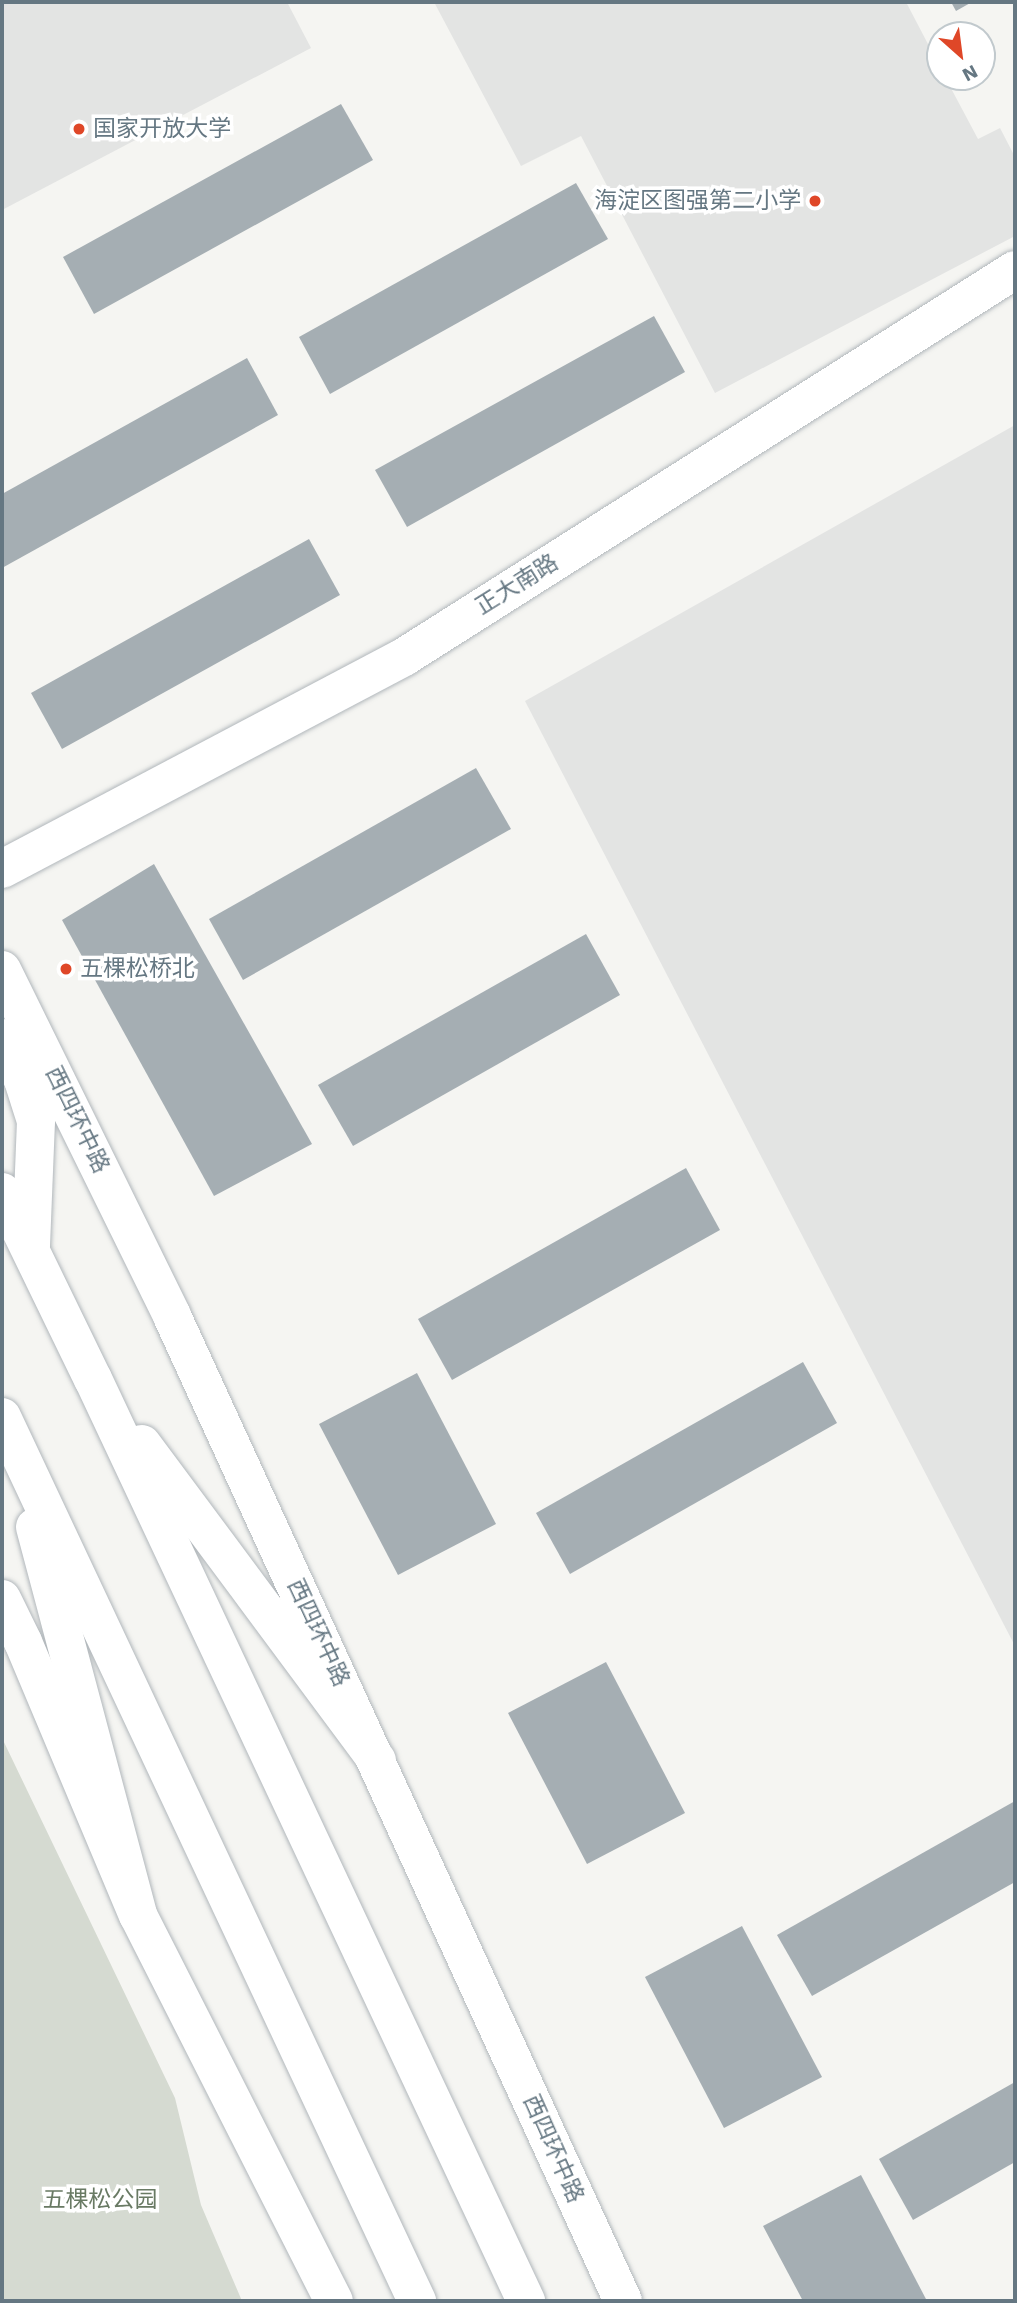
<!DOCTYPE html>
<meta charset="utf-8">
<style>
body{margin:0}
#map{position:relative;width:1017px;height:2303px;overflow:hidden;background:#f5f5f2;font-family:"Work Sans","Noto Sans SC",sans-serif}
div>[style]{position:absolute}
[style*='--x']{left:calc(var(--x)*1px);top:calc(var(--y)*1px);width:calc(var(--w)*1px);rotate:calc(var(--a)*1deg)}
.built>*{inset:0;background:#e3e4e3}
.green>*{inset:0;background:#d5dad1}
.building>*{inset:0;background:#a5aeb3}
.roads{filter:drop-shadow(0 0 2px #b1b7bb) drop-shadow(0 0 2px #b1b7bb)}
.secondary>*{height:38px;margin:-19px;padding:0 19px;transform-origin:19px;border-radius:19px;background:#fff}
.highway>*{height:38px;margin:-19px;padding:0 19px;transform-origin:19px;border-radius:19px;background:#fff}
.dots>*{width:19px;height:19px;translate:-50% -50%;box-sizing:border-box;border:4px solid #fff;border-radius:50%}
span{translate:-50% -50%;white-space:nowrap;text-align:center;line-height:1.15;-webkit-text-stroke:7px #fff;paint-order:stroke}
.poi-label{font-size:23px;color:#657782}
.left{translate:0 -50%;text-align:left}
.right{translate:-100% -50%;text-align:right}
.street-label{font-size:23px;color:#657782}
.park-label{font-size:23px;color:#697a64}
.frame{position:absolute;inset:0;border:4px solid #657782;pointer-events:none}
.north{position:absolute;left:926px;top:21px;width:70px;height:70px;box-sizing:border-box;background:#fff;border:2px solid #c1c9cd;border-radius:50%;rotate:152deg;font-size:19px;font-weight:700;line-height:28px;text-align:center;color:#657782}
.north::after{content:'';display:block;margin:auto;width:24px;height:32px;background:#df4728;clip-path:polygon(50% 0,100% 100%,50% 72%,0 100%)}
</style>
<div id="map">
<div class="built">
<i style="clip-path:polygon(2px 2px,287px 2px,311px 48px,2px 210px)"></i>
<i style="clip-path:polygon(434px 2px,906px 2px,940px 67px,940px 77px,945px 77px,978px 139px,1000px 128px,1015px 157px,1015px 236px,715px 393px,581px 136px,521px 166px)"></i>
<i style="clip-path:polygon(1015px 425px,1015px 1646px,525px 701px)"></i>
</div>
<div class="green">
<i style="clip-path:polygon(2px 1738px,175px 2098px,201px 2205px,242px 2301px,2px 2301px)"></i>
</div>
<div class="building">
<i style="clip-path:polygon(951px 2px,972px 2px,956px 11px)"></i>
<i style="clip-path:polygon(341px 104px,373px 160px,94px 314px,63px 257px)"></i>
<i style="clip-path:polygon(576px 183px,608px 239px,330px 394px,299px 337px)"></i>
<i style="clip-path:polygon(654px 316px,685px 372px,407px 527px,375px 470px)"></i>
<i style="clip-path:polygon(247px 358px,278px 415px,2px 568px,2px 494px)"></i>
<i style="clip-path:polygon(309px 539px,340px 595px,62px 749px,31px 693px)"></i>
<i style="clip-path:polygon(476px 768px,511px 829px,243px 980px,209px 919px)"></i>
<i style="clip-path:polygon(154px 864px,312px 1144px,214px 1196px,62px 920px)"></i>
<i style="clip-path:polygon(586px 934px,620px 995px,353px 1146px,318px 1085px)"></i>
<i style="clip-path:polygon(686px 1168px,720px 1230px,452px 1380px,418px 1319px)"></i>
<i style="clip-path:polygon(803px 1362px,837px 1423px,570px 1574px,536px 1513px)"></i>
<i style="clip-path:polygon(417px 1373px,496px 1524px,398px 1575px,319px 1424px)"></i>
<i style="clip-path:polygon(606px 1662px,685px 1813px,587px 1864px,508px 1713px)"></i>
<i style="clip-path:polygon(1015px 1801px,1015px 1882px,812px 1996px,777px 1935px)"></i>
<i style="clip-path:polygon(742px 1926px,822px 2077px,724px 2128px,645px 1977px)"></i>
<i style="clip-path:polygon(1015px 2082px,1015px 2162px,913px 2220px,879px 2159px)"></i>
<i style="clip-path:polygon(861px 2175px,927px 2301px,803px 2301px,763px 2226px)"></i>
</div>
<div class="roads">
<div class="secondary">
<i style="--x:2;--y:869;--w:454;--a:-27.8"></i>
<i style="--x:404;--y:657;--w:723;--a:-32.35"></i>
<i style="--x:2;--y:970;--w:386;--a:63.8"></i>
<i style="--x:172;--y:1316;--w:1083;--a:65.4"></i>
<i style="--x:2;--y:1599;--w:48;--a:64"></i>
<i style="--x:23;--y:1642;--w:296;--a:67.2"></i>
<i style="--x:138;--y:1915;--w:433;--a:63.1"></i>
</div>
<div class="highway">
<i style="--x:2;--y:1038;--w:47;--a:63.4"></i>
<i style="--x:23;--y:1080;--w:43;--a:72.4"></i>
<i style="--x:36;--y:1121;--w:125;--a:92.3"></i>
<i style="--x:2;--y:1192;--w:208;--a:64.1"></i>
<i style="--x:93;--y:1379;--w:1019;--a:64.84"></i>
<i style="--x:2;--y:1417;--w:977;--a:64.85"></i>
<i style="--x:142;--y:1444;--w:394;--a:53.4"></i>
<i style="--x:35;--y:1527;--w:401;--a:75.1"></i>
</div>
</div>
<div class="dots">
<i style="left:79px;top:129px;background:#df4728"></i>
<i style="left:815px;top:201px;background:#df4728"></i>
<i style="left:66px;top:969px;background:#df4728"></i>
</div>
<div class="poi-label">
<span class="left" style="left:93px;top:129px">国家开放大学</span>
<span class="right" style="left:801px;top:201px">海淀区图强第二小学</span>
<span class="left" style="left:80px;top:969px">五棵松桥北</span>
</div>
<div class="street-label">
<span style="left:517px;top:585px;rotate:-32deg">正大南路</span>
<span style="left:77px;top:1120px;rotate:64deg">西四环中路</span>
<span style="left:318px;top:1633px;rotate:65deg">西四环中路</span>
<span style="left:553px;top:2149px;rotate:66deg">西四环中路</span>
</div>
<div class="park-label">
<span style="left:100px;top:2200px">五棵松公园</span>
</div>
<div class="frame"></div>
<div class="north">N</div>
</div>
